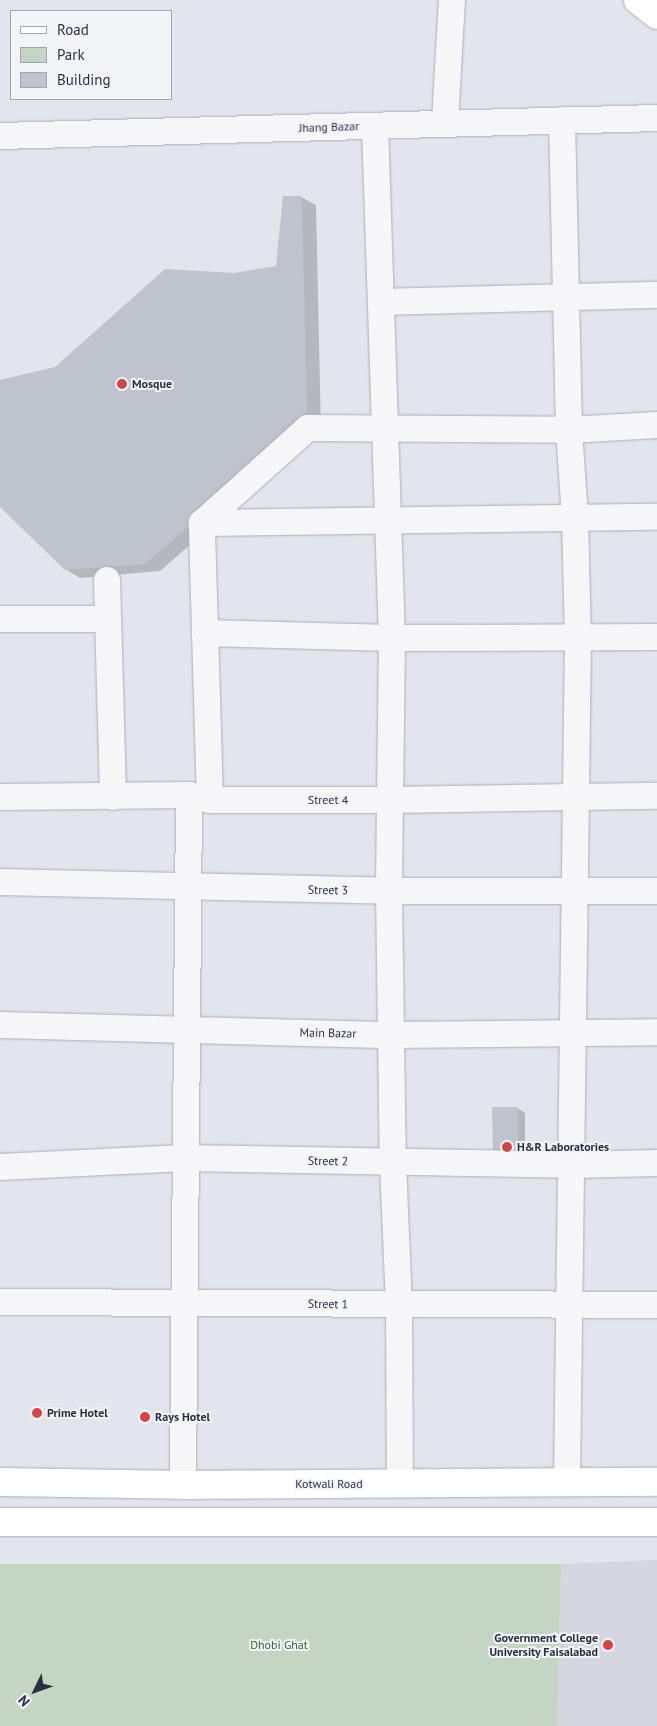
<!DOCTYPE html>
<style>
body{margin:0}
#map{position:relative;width:657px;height:1726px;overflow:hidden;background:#e2e5eb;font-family:"PT Sans",sans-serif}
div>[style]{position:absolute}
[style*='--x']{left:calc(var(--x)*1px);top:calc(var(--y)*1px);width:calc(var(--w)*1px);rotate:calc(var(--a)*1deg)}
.built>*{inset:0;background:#d4d7e0}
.green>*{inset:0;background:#c5d5c3}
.shadow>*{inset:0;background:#0003}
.building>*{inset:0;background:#bfc3ce}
.roads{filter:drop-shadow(0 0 1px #abafb9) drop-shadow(0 0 1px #abafb9)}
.minor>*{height:26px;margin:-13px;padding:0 13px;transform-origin:13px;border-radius:13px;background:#f6f6f9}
.major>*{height:28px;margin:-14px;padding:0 14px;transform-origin:14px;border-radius:14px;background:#fff}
.dots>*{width:14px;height:14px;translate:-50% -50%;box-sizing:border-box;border:2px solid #f2f4f8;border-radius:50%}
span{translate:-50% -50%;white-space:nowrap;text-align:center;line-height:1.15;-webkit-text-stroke:4px #f2f4f8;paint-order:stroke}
.street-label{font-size:12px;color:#2a3044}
.poi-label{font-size:12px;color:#2a3044;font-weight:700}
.left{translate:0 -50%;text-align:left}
.right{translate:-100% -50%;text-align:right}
.park-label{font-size:12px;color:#396036}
.legend{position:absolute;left:10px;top:10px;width:162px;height:90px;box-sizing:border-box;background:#f2f4f8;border:1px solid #a2a6b0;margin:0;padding:6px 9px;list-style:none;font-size:15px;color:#2a3044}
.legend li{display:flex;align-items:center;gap:10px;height:25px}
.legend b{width:25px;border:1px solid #a2a6b0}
.north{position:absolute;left:10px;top:1666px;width:50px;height:50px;-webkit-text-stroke:4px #f2f4f8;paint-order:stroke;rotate:228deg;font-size:14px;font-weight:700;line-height:20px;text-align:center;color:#2a3044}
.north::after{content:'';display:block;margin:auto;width:18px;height:22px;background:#2a3044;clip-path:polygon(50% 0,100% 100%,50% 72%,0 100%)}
</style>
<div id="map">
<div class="built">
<i style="clip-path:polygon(657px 1560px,657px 1726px,557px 1726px,561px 1564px)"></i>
</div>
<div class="green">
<i style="clip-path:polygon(0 1564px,561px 1564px,557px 1726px,0 1726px)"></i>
</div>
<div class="shadow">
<i style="clip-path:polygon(301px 197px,316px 205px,321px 431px,160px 571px,80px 578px,65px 569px,0 505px,0 383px,56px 369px,234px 274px,277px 267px)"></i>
<i style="clip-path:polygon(517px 1108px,525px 1113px,525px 1159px,502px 1159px)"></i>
</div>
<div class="building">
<i style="clip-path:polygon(283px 196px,302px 196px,307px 423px,145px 564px,65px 570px,0 507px,0 380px,55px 367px,165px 269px,234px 273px,276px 266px)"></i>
<i style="clip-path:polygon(492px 1107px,518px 1107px,518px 1156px,493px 1156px)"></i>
</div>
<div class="roads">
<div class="minor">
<i style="--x:562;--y:120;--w:310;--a:88.7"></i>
<i style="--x:569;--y:430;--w:88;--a:86.1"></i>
<i style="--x:575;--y:518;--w:121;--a:88.6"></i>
<i style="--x:578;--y:639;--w:843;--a:90.75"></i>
<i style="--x:445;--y:121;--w:121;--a:-86.7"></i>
<i style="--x:375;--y:126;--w:512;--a:88.1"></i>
<i style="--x:392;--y:638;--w:253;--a:90.7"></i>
<i style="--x:389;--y:891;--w:272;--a:89.2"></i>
<i style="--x:393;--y:1163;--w:142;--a:87.6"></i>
<i style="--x:399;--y:1305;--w:179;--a:89.7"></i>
<i style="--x:0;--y:136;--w:657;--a:-1.57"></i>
<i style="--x:383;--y:302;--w:274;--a:-1.5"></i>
<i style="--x:202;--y:523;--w:455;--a:-0.8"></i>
<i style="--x:107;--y:580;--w:217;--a:88.4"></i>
<i style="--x:0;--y:619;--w:108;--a:0"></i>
<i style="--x:205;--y:633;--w:187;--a:1.5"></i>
<i style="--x:392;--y:638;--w:265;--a:-0.2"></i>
<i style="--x:0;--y:797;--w:189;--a:-0.6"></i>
<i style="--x:189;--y:795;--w:22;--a:13"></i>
<i style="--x:210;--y:800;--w:181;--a:0"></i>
<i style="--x:391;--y:800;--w:266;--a:-0.9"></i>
<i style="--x:210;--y:800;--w:277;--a:-91.7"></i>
<i style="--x:202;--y:523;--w:142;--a:-41.9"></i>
<i style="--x:308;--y:428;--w:261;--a:0.4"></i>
<i style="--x:569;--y:430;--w:88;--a:-3.3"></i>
<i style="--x:0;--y:882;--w:389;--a:1.3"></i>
<i style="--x:389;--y:891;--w:268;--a:0"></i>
<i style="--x:0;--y:1025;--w:391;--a:1.5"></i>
<i style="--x:391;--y:1035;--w:266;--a:-0.6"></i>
<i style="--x:0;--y:1167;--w:185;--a:-2.8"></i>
<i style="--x:185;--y:1158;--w:387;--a:1"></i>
<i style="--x:572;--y:1165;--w:85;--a:-1.3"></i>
<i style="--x:0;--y:1302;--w:657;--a:0.26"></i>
<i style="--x:183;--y:1485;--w:690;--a:-89.5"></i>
</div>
<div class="major">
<i style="--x:638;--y:0;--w:24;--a:38"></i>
<i style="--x:0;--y:1482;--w:183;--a:0.9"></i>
<i style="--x:183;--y:1485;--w:474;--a:-0.4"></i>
<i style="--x:0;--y:1522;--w:657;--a:0"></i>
</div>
</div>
<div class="dots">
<i style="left:122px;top:384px;background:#d34447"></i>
<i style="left:507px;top:1147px;background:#d34447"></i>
<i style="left:37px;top:1413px;background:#d34447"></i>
<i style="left:145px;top:1417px;background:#d34447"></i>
<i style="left:608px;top:1645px;background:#d34447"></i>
</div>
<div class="street-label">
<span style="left:329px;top:127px;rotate:-2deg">Jhang Bazar</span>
<span style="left:328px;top:800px">Street 4</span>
<span style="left:328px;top:890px;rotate:1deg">Street 3</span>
<span style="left:328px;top:1033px;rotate:1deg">Main Bazar</span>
<span style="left:328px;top:1161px;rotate:1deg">Street 2</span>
<span style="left:328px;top:1304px;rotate:1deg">Street 1</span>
<span style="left:329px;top:1484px">Kotwali Road</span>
</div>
<div class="poi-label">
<span class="left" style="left:132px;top:384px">Mosque</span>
<span class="left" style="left:517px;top:1147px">H&amp;R Laboratories</span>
<span class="left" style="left:47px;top:1413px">Prime Hotel</span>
<span class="left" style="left:155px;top:1417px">Rays Hotel</span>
<span class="right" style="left:598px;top:1645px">Government College<br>University Faisalabad</span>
</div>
<div class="park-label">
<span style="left:279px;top:1645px">Dhobi Ghat</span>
</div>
<ul class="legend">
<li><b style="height:6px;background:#fff"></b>Road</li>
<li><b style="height:14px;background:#c5d5c3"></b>Park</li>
<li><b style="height:14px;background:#bfc3ce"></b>Building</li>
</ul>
<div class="north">N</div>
</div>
